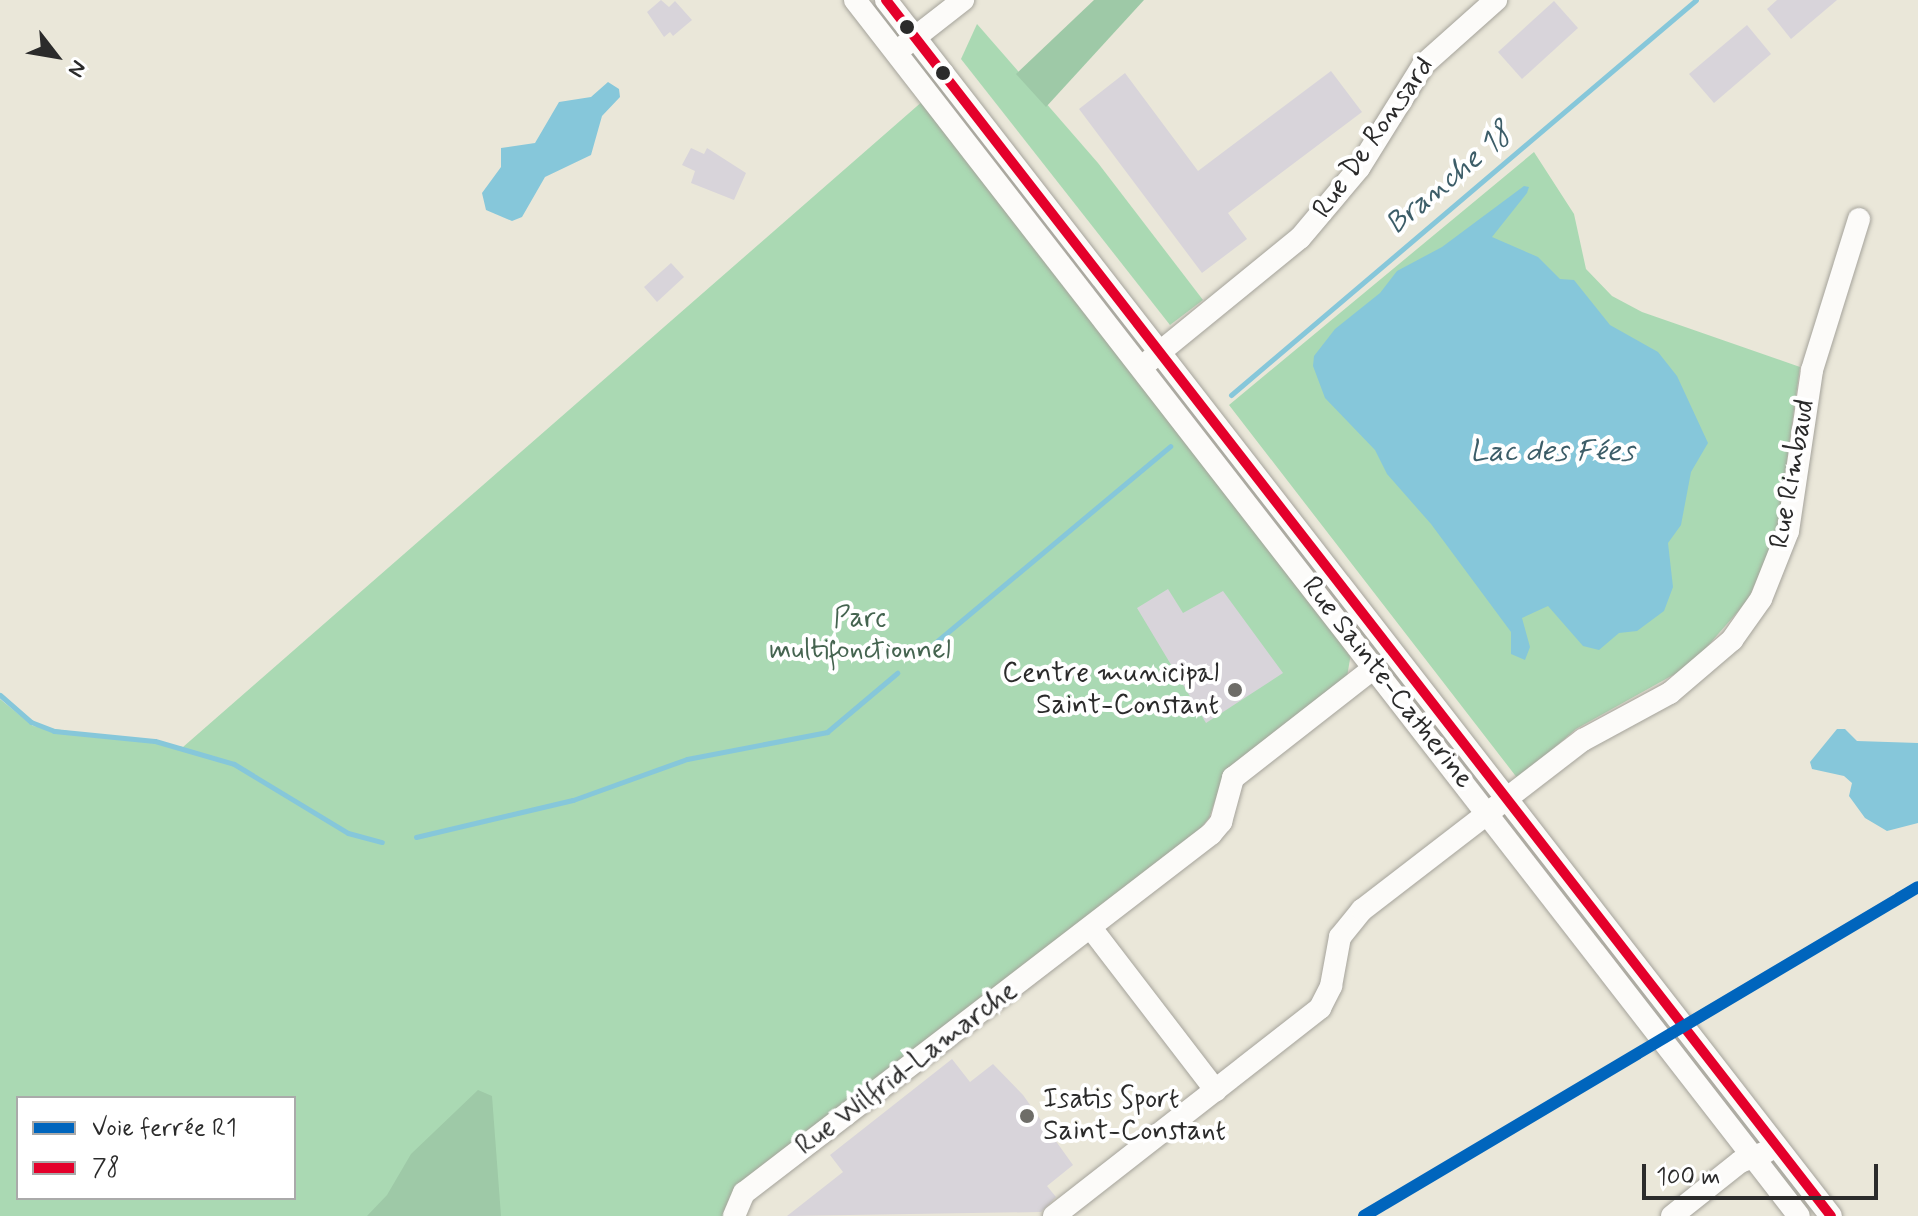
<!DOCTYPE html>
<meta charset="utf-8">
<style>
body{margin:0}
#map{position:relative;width:1918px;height:1216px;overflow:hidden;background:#eae7d9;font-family:Mynerve,sans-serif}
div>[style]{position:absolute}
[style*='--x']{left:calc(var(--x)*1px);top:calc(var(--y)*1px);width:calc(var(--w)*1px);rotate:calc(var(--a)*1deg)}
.green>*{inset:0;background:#aad9b3}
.forest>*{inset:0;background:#9ec9a7}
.water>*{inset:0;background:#86c7da}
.stream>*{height:5px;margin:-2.5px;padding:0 2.5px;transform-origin:2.5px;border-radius:2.5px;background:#86c7da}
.building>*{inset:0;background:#d8d4da}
.roads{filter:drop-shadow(0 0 2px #a5a39b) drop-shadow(0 0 2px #a5a39b)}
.minor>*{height:22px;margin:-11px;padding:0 11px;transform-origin:11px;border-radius:11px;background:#fcfbf9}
.bus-1>*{height:10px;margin:-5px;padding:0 5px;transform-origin:5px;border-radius:5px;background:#e4002b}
.rail-1>*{height:12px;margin:-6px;padding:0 6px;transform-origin:6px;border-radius:6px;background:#0065bd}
.dots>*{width:22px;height:22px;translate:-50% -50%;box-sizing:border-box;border:4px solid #fff;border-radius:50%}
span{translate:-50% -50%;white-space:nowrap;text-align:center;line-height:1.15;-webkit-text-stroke:8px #fff;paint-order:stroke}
.street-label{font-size:28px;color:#2b2b2b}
.park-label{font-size:28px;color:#456450}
.poi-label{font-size:28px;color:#2b2b2b}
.right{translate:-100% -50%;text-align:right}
.left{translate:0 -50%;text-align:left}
.water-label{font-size:30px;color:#3c5d68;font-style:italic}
.legend{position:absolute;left:16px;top:1096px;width:280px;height:104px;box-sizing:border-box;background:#fff;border:2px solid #aaa;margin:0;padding:10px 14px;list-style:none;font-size:24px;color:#2b2b2b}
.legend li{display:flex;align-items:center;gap:16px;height:40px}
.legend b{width:40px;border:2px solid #aaa}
.north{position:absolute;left:16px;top:16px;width:80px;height:80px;-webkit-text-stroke:6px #fff;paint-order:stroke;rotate:121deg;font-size:22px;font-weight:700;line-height:32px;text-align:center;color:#2b2b2b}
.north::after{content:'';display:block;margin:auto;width:28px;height:36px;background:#2b2b2b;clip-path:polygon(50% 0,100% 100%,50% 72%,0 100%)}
.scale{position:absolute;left:1642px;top:1164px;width:236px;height:36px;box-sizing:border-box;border:4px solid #2b2b2b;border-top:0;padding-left:10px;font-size:24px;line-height:28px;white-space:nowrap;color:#2b2b2b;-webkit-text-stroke:6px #fff;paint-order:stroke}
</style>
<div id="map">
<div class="green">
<i style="clip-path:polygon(977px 24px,1098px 163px,1203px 300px,1170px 325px,961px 59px)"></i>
<i style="clip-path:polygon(evenodd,924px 100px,1351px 653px,1347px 677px,1225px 772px,1209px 818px,1199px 830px,731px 1195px,724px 1216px,0 1216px,0 699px,33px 726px,183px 747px,924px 100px,18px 1098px,294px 1098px,294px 1198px,18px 1198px,18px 1098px)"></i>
<i style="clip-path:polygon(1534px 152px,1574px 214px,1586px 269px,1612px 296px,1642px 312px,1800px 367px,1777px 532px,1748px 600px,1691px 665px,1576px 729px,1518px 779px,1229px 405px)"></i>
</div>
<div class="forest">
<i style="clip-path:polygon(1094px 0,1144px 0,1046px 107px,1016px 74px)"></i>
<i style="clip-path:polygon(478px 1090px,492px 1096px,501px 1216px,367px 1216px,387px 1195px,411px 1154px)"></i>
</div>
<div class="water">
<i style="clip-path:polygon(608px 82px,619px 89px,620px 97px,602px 116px,591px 155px,545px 177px,522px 217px,512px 221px,486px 210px,482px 193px,501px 167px,501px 148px,535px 143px,559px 102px,591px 97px)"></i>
<i style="clip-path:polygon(1524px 186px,1529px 187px,1527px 193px,1492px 237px,1538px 257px,1560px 279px,1574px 280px,1610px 325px,1658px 352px,1677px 376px,1708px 443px,1691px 472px,1681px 525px,1668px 543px,1673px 587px,1664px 611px,1637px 631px,1619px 633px,1599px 650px,1583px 646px,1548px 606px,1522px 618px,1530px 647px,1525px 660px,1511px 654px,1511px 632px,1431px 524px,1387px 474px,1375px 450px,1325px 398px,1313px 366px,1314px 356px,1335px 329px,1380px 293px,1397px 271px,1442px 247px)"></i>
<i style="clip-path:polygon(1837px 729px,1845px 729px,1857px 741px,1918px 743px,1918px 823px,1887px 831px,1865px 818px,1849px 796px,1852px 783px,1844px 776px,1812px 769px,1810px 762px)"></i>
</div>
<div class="stream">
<i style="--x:1231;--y:395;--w:610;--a:-40.35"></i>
<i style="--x:924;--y:652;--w:321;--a:-39.9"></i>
<i style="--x:0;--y:695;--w:41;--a:41.1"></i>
<i style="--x:31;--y:722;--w:25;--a:21"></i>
<i style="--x:54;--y:731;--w:101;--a:5.7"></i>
<i style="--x:155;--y:741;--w:82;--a:16.2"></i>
<i style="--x:234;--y:764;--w:133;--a:31.2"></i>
<i style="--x:348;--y:833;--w:35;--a:15"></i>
<i style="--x:416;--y:837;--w:161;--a:-13.3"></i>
<i style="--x:573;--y:800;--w:121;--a:-19.8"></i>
<i style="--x:687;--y:759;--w:143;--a:-10.9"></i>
<i style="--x:827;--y:732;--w:92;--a:-40.1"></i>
</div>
<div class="building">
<i style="clip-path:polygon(661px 0,669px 7px,675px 1px,692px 20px,673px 36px,670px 32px,664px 37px,647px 12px)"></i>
<i style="clip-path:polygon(1777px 0,1837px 0,1791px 39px,1767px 9px)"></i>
<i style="clip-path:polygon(1554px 1px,1578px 28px,1522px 79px,1498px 52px)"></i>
<i style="clip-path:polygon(1747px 25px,1771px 54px,1714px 103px,1689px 74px)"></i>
<i style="clip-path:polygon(1331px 71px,1362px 112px,1228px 213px,1247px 239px,1202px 273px,1079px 109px,1125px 73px,1198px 171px)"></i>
<i style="clip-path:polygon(691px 148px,704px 154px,707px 148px,746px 173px,734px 200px,691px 183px,695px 171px,682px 165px)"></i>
<i style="clip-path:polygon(671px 263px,684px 277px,657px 302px,644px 287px)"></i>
<i style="clip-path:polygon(1168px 589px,1183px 613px,1223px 591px,1283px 673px,1206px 723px,1137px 608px)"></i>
<i style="clip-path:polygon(952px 1059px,970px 1082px,993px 1064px,1023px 1095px,1073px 1165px,1047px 1186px,1056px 1197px,1041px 1212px,787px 1216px,843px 1172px,830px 1155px)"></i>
</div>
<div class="roads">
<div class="minor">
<i style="--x:855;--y:0;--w:1539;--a:52.18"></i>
<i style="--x:886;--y:0;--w:1540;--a:52.15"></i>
<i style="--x:904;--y:46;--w:75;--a:-37.9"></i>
<i style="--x:1149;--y:361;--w:195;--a:-39.2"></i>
<i style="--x:1300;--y:238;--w:92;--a:-49.9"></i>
<i style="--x:1359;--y:168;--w:121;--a:-58.1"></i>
<i style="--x:1423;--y:65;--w:98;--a:-41.7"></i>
<i style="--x:1091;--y:928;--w:205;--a:52.5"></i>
<i style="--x:734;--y:1216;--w:25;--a:-67"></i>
<i style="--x:744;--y:1193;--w:589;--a:-37.55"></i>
<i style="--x:1211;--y:834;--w:16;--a:-50"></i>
<i style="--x:1221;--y:822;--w:46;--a:-74.7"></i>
<i style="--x:1233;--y:778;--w:179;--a:-38"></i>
<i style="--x:1054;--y:1216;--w:338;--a:-38"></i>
<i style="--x:1320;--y:1008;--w:25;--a:-63"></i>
<i style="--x:1331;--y:986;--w:50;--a:-79.6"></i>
<i style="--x:1340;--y:937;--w:35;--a:-51"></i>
<i style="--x:1362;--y:910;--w:279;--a:-37.6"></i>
<i style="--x:1583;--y:740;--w:99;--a:-28.4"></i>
<i style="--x:1670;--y:693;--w:82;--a:-40.5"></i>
<i style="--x:1732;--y:640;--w:50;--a:-54.7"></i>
<i style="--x:1761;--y:599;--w:73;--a:-68.3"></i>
<i style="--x:1788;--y:531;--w:163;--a:-81.5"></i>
<i style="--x:1812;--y:370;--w:158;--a:-72.7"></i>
<i style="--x:1672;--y:1216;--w:87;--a:-38.5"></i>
<i style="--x:1740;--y:1162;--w:28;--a:-21"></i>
</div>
</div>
<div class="bus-1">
<i style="--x:886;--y:0;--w:1540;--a:52.15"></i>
</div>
<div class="rail-1">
<i style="--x:1364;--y:1216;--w:644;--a:-30.7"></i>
</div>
<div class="dots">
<i style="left:907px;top:27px;background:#2b2b2b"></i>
<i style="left:943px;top:73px;background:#2b2b2b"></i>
<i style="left:1235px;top:690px;background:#6e6d68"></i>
<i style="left:1027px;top:1116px;background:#6e6d68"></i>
</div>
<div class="street-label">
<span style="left:1374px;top:138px;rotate:-55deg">Rue De Ronsard</span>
<span style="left:1793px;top:474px;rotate:-80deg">Rue Rimbaud</span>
<span style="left:1387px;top:683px;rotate:52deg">Rue Sainte-Catherine</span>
<span style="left:907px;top:1069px;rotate:-37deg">Rue Wilfrid-Lamarche</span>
</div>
<div class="park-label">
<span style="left:860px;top:635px">Parc<br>multifonctionnel</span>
</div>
<div class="poi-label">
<span class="right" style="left:1219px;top:690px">Centre municipal<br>Saint-Constant</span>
<span class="left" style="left:1043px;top:1116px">Isatis Sport<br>Saint-Constant</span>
</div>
<div class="water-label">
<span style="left:1449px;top:180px;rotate:-40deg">Branche 18</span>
<span style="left:1552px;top:452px">Lac des Fées</span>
</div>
<ul class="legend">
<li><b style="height:10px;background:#0065bd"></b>Voie ferrée R1</li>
<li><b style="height:10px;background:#e4002b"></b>78</li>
</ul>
<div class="north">N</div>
<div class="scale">100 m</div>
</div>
